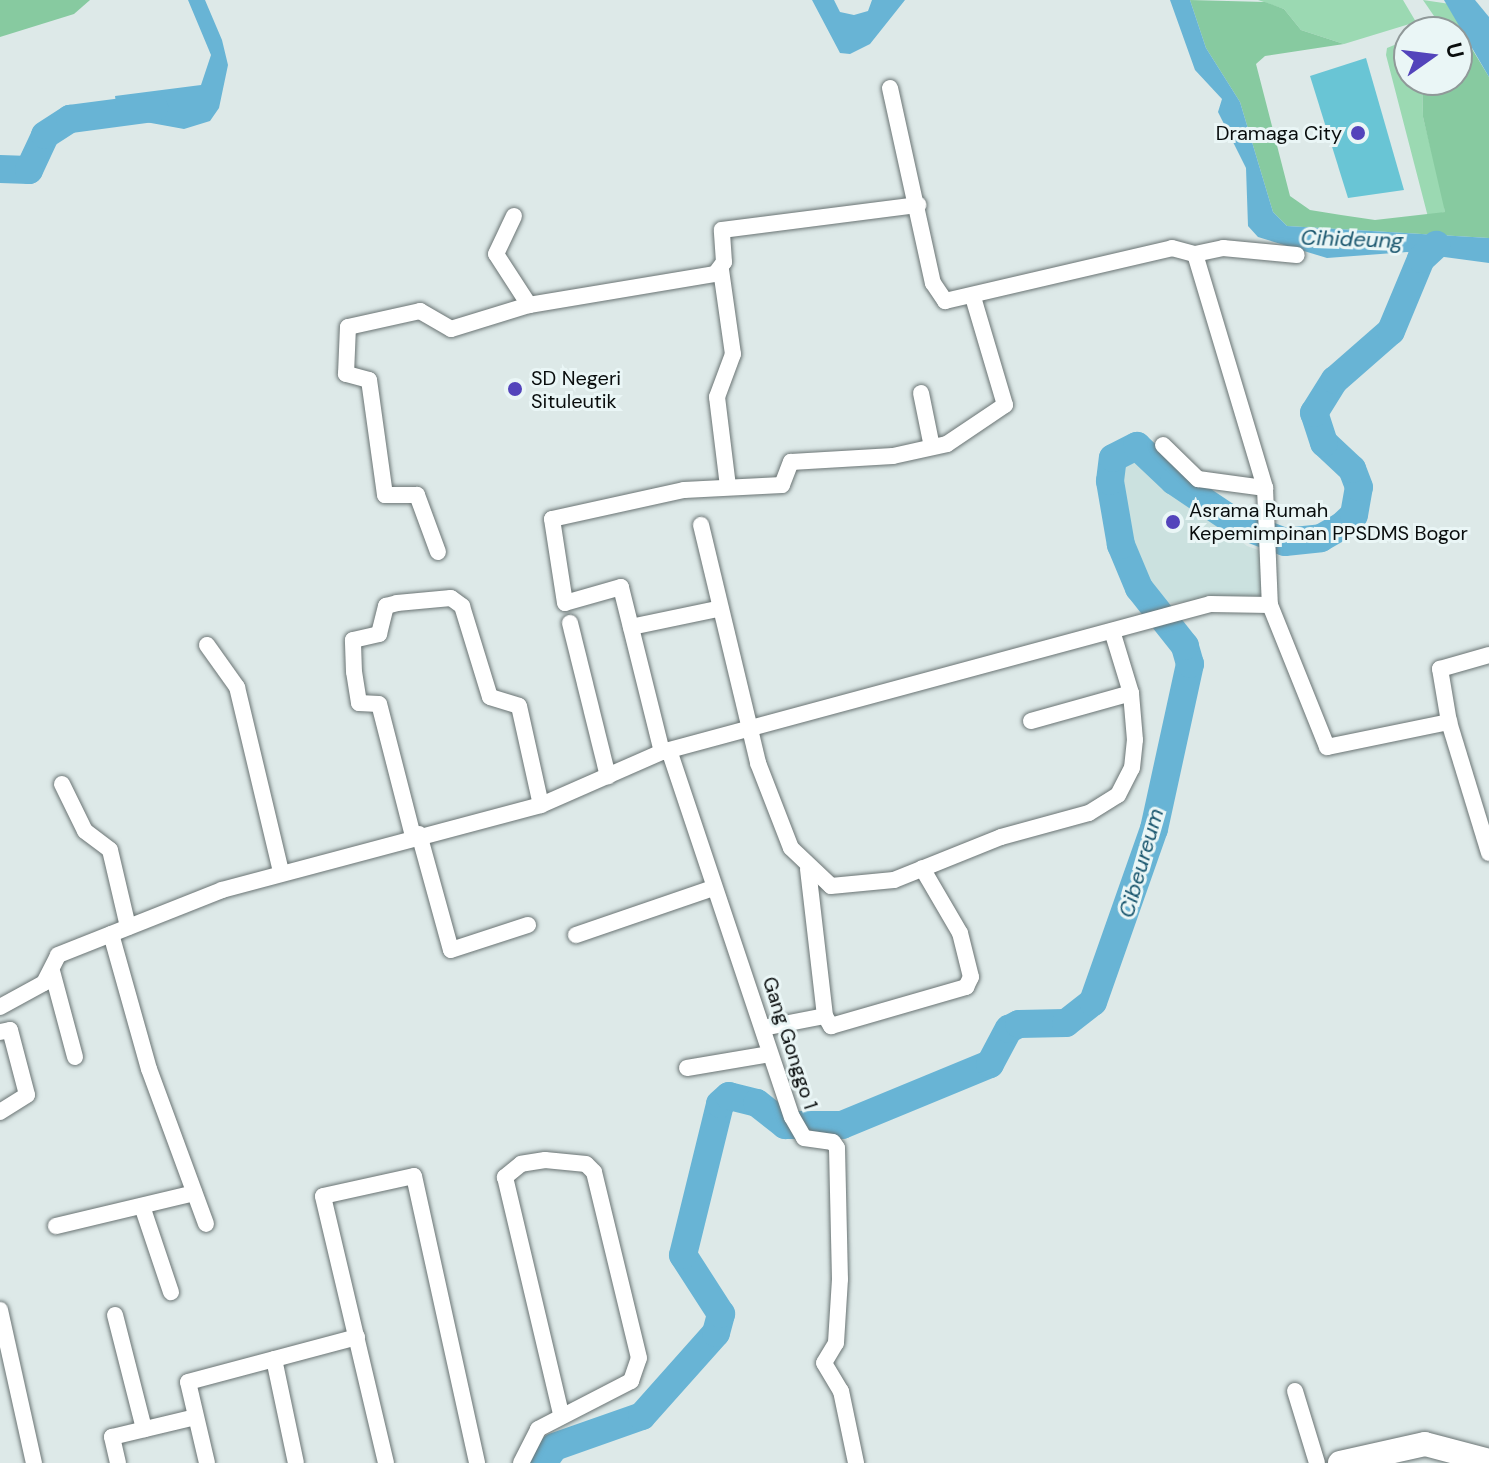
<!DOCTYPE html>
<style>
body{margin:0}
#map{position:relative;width:1489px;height:1463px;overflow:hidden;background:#dde9e8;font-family:"DM Sans",sans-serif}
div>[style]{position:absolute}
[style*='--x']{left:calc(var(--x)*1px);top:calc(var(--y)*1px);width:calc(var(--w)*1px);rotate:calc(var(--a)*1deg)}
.built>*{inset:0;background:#cbe1df}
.green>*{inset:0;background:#9bd9b2}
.forest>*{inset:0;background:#87caa0}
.water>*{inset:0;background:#68b4d5}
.river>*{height:28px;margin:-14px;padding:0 14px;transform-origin:14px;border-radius:14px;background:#68b4d5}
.building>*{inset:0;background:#69c5d5}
.roads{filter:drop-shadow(0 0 2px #6a7474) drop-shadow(0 0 2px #6a7474)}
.street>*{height:16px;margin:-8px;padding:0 8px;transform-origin:8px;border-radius:8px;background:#fff}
.primary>*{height:24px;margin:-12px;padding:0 12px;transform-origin:12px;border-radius:12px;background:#fff}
.dots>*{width:22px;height:22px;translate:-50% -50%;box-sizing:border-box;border:4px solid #eaf6f6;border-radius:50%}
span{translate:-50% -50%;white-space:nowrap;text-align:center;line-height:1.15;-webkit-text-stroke:6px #eaf6f6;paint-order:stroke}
.poi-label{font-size:20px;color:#090d0d}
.right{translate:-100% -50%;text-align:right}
.left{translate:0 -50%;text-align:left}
.street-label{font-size:20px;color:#090d0d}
.water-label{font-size:22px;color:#18556d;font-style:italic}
.north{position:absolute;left:1393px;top:16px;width:80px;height:80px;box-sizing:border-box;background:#eaf6f6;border:2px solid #909999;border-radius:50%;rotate:76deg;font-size:22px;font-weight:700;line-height:32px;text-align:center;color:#090d0d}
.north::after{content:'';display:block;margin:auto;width:28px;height:36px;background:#5344bb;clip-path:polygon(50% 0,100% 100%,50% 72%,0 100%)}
</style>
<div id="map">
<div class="built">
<i style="clip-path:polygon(1131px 451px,1247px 546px,1261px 551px,1264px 596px,1156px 604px,1131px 554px,1117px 486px,1117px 459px)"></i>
</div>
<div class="green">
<i style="clip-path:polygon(1258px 0,1403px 0,1416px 22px,1344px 44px,1301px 30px,1284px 9px)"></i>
<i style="clip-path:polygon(1423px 0,1450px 4px,1469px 44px,1457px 51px,1457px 32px,1445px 32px)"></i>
<i style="clip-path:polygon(1409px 39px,1409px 80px,1422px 80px,1423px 117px,1443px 197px,1445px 212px,1428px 217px,1386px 55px,1387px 48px)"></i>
</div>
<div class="forest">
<i style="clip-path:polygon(0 0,90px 0,74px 14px,0 37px)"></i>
<i style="clip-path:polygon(1190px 0,1265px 2px,1284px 9px,1301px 30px,1344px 44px,1265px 56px,1256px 64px,1290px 196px,1310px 210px,1341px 215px,1375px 220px,1445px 212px,1423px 117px,1422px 80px,1457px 80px,1457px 51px,1469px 44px,1489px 77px,1489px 238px,1287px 226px,1273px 212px,1240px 102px,1206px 48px)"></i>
</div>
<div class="water">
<i style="clip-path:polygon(188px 0,205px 0,222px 40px,228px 65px,219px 108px,210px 121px,184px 129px,118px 117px,115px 96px,201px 85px,211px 55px)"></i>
<i style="clip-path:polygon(812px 0,834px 0,840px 12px,854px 15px,868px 11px,872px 0,905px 0,870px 44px,850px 54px,840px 53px)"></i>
<i style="clip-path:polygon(1170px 0,1190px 0,1206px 48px,1240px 102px,1273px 212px,1287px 226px,1489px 238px,1489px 263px,1407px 252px,1327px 258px,1258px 237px,1248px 226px,1246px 168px,1218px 112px,1222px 99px,1195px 70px)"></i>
<i style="clip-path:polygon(1444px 0,1475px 0,1489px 17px,1489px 77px)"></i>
</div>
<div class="river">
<i style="--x:0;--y:169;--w:29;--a:2"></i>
<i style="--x:29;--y:170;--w:38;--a:-65"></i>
<i style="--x:45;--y:135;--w:30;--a:-33"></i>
<i style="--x:70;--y:119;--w:85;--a:-7.5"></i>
<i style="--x:543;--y:1463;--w:19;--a:-55"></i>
<i style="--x:554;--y:1447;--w:93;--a:-19.4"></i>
<i style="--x:642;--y:1416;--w:111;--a:-48.3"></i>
<i style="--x:716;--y:1333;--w:20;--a:-75"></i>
<i style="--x:721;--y:1314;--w:70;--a:-122.8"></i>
<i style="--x:683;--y:1255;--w:155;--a:-76.2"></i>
<i style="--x:720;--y:1104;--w:12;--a:-42"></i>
<i style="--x:729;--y:1096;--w:29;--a:14"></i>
<i style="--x:757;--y:1103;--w:36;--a:38"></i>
<i style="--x:785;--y:1125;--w:57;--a:0"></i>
<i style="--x:842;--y:1125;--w:160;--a:-22.4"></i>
<i style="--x:990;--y:1064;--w:40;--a:-62"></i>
<i style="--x:1009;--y:1029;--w:11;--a:-27"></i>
<i style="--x:1019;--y:1024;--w:47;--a:-1.2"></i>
<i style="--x:1066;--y:1023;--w:34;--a:-38"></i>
<i style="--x:1093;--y:1002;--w:183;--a:-70.6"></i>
<i style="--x:1154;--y:829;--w:169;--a:-77.7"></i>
<i style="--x:1190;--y:664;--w:19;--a:-106"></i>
<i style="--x:1185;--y:646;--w:74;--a:-128.4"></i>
<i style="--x:1139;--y:588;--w:47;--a:-112.7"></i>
<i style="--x:1121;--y:545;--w:65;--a:-99.8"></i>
<i style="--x:1110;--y:481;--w:23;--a:-83"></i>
<i style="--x:1113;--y:458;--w:27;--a:-27"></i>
<i style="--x:1137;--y:446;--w:51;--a:43.4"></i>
<i style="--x:1174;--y:481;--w:77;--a:33.9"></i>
<i style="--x:1238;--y:524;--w:50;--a:21"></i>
<i style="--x:1285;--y:542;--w:36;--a:-6"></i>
<i style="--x:1321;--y:538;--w:24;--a:-30"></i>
<i style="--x:1342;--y:526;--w:16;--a:-43"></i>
<i style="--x:1354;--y:515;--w:28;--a:-80"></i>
<i style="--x:1359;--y:487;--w:19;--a:-111"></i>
<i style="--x:1352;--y:469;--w:38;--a:-137"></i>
<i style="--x:1324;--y:443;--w:32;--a:-108"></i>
<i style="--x:1314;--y:413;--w:39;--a:-58"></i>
<i style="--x:1335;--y:380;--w:74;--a:-41.2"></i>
<i style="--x:1391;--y:331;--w:78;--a:-67.4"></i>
<i style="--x:1421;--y:259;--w:21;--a:-43"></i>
</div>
<div class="building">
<i style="clip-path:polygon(1366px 58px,1404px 190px,1348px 198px,1310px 76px)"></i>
</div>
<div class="roads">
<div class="street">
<i style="--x:890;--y:88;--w:200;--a:77.6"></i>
<i style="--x:933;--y:283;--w:22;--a:56"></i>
<i style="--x:945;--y:301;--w:233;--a:-13.1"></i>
<i style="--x:1172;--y:248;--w:24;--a:15"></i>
<i style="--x:1195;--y:254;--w:244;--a:73.3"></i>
<i style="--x:1265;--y:488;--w:117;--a:87.6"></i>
<i style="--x:514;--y:216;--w:42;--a:115.3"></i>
<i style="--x:496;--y:254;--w:61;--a:57.1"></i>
<i style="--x:1195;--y:254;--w:29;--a:-12"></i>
<i style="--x:1223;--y:248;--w:74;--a:5.4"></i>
<i style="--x:721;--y:270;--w:85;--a:81.9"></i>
<i style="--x:733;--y:354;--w:46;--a:110.4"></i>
<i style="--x:717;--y:397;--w:90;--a:83"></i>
<i style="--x:921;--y:393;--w:55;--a:78.5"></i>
<i style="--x:1163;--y:445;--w:49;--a:44.2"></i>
<i style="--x:1198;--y:479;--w:68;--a:7.7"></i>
<i style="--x:701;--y:525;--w:245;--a:76.5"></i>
<i style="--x:758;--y:763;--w:91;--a:68.8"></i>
<i style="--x:791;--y:848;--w:55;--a:43.5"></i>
<i style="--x:831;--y:886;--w:63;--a:-5.4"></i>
<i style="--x:894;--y:880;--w:115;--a:-21.9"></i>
<i style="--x:1001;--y:837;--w:91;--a:-15.3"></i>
<i style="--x:1089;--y:813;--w:34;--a:-32"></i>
<i style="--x:1118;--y:795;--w:30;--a:-63"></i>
<i style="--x:1132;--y:768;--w:28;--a:-84"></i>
<i style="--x:1135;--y:740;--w:47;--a:-94.9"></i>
<i style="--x:1131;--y:693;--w:62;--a:-107"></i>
<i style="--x:438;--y:552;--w:61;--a:-110.2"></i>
<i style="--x:417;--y:495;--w:32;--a:180"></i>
<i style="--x:385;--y:495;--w:116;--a:-97.9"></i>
<i style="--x:369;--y:380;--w:24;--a:-165"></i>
<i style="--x:346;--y:374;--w:47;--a:-87.6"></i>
<i style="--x:348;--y:327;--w:74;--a:-12.5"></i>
<i style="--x:420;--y:311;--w:36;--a:30"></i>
<i style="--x:451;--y:329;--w:82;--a:-17.1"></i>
<i style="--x:529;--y:305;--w:189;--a:-9.5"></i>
<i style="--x:715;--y:274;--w:15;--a:-53"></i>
<i style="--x:724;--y:262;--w:32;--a:-94"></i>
<i style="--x:722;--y:230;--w:198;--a:-7.3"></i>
<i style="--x:570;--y:623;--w:158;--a:76.1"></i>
<i style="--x:631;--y:627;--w:88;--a:-11.8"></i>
<i style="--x:207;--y:645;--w:52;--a:54.5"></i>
<i style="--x:237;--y:687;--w:189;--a:76.6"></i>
<i style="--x:1031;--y:721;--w:104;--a:-15.6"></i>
<i style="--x:1449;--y:722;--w:54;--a:-99.6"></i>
<i style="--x:1440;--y:669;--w:51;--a:-15.9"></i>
<i style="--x:669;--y:750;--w:387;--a:71.5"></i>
<i style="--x:792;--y:1117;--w:24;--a:60"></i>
<i style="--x:804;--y:1138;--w:29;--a:8"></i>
<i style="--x:833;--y:1142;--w:7;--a:56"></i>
<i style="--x:837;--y:1148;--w:131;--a:88.7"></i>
<i style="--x:840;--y:1279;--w:64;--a:93.6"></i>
<i style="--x:836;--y:1343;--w:23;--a:121"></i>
<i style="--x:824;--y:1363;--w:33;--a:59"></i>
<i style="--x:841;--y:1391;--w:74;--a:78.2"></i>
<i style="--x:662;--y:752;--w:170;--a:-104"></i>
<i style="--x:621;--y:587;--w:58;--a:164.1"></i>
<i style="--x:565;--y:603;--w:85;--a:-98.8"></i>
<i style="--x:552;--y:519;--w:135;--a:-12.4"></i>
<i style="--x:684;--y:490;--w:98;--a:-2.9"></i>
<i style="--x:782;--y:485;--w:25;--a:-69"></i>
<i style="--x:791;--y:462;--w:102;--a:-3.4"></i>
<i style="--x:893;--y:456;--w:55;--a:-12.5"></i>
<i style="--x:947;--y:444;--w:70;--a:-33.9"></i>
<i style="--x:1005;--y:405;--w:113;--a:-106.5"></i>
<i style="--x:62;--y:784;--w:52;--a:63.9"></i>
<i style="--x:85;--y:831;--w:31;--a:37"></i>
<i style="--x:110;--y:850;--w:79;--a:76.8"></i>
<i style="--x:419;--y:834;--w:120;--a:74.6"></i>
<i style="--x:451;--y:950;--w:81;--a:-18"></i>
<i style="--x:413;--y:836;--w:136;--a:-104.4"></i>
<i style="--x:379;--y:704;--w:20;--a:-177"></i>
<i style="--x:359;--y:703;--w:31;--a:-99"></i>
<i style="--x:354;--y:672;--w:32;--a:-92"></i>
<i style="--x:353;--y:640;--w:27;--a:-13"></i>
<i style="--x:379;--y:634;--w:29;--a:-76"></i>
<i style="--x:386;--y:606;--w:11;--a:-15"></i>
<i style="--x:397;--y:603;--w:54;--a:-5.3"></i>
<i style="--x:451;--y:598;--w:14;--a:36"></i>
<i style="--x:462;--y:606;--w:95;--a:72.9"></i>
<i style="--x:490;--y:697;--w:30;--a:17"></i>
<i style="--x:519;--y:706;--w:101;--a:77.5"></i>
<i style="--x:808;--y:869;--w:148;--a:83.4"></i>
<i style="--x:111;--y:934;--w:140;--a:74.3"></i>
<i style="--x:149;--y:1069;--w:165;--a:69.8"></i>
<i style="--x:576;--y:935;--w:145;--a:-18.9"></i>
<i style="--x:52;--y:971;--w:89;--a:75"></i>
<i style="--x:0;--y:1007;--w:50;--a:-28.6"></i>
<i style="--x:44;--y:983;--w:31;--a:-63"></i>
<i style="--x:58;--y:955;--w:176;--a:-21.6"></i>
<i style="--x:222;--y:890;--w:330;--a:-14.9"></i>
<i style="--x:541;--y:805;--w:132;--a:-23.7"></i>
<i style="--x:662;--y:752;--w:568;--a:-15.11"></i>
<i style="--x:1210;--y:604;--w:60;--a:1"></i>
<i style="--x:1270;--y:605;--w:153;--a:68.1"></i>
<i style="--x:1327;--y:747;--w:125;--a:-11.6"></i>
<i style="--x:1449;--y:722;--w:137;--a:73"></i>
<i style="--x:763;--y:1028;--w:63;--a:-11"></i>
<i style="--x:825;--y:1016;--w:12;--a:59"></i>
<i style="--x:831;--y:1026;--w:141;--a:-16.1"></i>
<i style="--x:966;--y:987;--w:11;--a:-63"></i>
<i style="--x:971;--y:977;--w:45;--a:-104"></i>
<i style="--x:960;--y:933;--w:75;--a:-120.3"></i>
<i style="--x:0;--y:1032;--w:10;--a:-11"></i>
<i style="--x:10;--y:1030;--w:67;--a:75.3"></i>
<i style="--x:27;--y:1095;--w:32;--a:148"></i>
<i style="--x:687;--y:1068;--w:84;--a:-9.6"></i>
<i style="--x:142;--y:1206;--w:91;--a:71.4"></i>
<i style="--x:56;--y:1226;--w:142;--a:-13.4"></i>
<i style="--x:0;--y:1310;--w:157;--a:77.5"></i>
<i style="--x:115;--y:1315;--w:118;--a:75.7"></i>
<i style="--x:274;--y:1359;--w:106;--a:78.1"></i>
<i style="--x:1295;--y:1391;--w:75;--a:73"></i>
<i style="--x:118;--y:1463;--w:27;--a:-103"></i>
<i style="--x:112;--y:1437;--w:86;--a:-13.4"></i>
<i style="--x:207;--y:1463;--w:83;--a:-103.2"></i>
<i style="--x:188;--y:1382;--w:175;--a:-14.9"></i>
<i style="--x:386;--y:1463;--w:274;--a:-103.3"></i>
<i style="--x:323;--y:1196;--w:93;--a:-12.4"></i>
<i style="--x:414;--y:1176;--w:294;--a:77.6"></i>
<i style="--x:521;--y:1463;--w:38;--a:-63"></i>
<i style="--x:538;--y:1429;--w:105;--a:-27.3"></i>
<i style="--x:631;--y:1381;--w:24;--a:-71"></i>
<i style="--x:639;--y:1358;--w:191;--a:-103.6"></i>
<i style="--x:594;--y:1172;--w:11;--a:-135"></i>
<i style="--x:586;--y:1164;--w:41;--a:-174.4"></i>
<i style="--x:545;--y:1160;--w:24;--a:171"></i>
<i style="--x:521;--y:1164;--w:21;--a:141"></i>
<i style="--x:505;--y:1177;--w:244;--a:76.7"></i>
</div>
<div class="primary">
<i style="--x:1340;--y:1463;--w:87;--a:-12.6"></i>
<i style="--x:1425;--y:1444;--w:66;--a:14.9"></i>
</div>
</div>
<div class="dots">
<i style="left:1358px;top:133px;background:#5344bb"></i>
<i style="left:515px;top:389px;background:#5344bb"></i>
<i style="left:1173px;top:522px;background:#5344bb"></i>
</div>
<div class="poi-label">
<span class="right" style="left:1342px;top:133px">Dramaga City</span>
<span class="left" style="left:531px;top:390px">SD Negeri<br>Situleutik</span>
<span class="left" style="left:1189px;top:522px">Asrama Rumah<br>Kepemimpinan PPSDMS Bogor</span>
</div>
<div class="street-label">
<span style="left:790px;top:1043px;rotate:72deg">Gang Gonggo 1</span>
</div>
<div class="water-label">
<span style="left:1352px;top:239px;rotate:2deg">Cihideung</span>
<span style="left:1141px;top:863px;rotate:-74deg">Cibeureum</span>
</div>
<div class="north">U</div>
</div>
